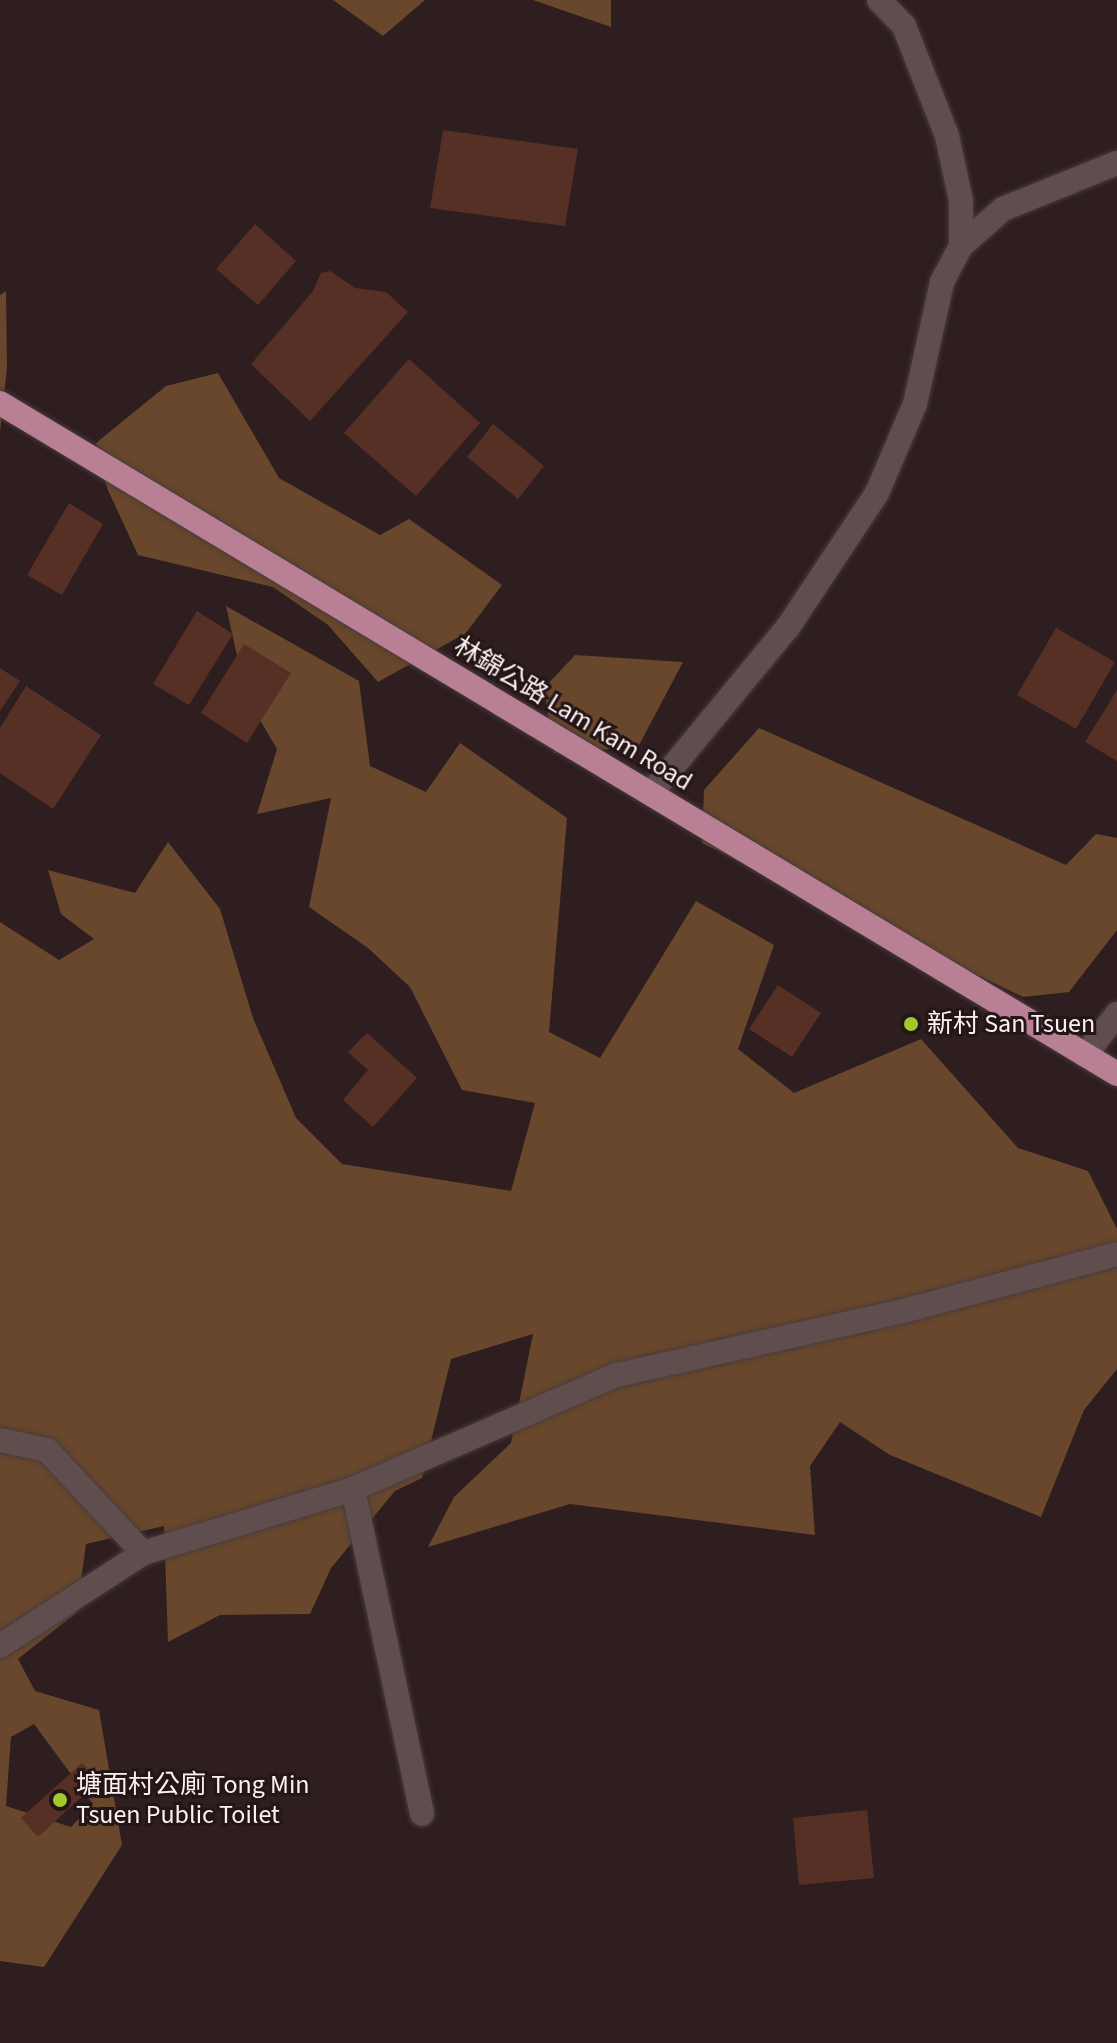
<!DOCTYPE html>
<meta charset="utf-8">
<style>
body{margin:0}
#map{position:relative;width:1117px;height:2043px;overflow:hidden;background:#2e1e1f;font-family:"Source Sans 3","Noto Sans TC",sans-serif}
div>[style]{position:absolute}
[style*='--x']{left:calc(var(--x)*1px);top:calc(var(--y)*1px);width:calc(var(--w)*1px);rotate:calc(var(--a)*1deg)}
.forest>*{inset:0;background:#68472c}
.building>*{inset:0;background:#573025}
.roads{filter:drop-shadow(0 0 2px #483b3c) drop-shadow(0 0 2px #483b3c)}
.minor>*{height:24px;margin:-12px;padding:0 12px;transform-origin:12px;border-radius:12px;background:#604d4e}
.major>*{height:24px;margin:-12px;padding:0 12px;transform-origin:12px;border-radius:12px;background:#b97f94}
.dots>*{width:22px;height:22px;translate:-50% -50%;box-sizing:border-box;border:4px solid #241516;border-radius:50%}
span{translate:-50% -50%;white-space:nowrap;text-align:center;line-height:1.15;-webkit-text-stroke:6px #241516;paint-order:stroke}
.street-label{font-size:26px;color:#fcf1f1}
.poi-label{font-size:26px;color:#fcf1f1}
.left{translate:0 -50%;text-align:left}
</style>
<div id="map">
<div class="forest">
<i style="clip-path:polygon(333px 0,425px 0,383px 36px)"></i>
<i style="clip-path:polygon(533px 0,611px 0,611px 27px)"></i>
<i style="clip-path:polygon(6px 291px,7px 368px,0 432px,0 295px)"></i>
<i style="clip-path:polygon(218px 373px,279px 478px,380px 535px,409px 519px,502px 585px,466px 633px,378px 682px,328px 625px,273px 587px,138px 555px,107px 488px,96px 443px,166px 386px)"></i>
<i style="clip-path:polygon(evenodd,226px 606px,359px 681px,370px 766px,426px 792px,460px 743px,567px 818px,549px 1032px,600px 1058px,696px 901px,774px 945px,738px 1049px,794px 1093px,921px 1039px,1018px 1148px,1088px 1171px,1117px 1229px,1117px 1369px,1084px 1410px,1041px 1517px,890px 1455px,840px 1422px,810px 1466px,815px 1535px,570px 1504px,428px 1547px,454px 1497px,511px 1443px,533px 1334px,451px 1359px,422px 1478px,395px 1491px,331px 1568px,310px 1614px,220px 1615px,168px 1642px,164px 1526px,86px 1544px,77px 1612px,18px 1659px,35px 1691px,99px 1710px,122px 1845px,44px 1967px,0 1961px,0 922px,59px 960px,94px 939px,61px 914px,48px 870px,135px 893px,168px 842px,220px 909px,253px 1018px,296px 1118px,342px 1164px,511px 1191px,535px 1103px,462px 1090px,410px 987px,368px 948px,309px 907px,331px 798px,257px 814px,277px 749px,246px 696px,226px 606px,34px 1724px,93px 1804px,71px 1827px,6px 1806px,11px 1737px,34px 1724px)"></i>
<i style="clip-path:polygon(575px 655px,683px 662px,638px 747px,554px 753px,544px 688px)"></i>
<i style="clip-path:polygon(759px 728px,1066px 865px,1096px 834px,1117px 838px,1117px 930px,1069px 992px,1023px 997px,702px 843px,704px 790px)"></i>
</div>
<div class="building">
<i style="clip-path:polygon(443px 130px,578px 149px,565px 226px,430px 208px)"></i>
<i style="clip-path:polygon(255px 224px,296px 261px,258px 305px,216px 269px)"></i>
<i style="clip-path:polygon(330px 271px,355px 288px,386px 292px,408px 312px,310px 421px,251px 364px,313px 291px,321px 273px)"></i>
<i style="clip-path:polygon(409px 359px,480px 423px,416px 496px,344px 433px)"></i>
<i style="clip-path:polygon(493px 424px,544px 466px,518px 499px,467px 457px)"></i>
<i style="clip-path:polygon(69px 503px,103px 524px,62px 595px,27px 575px)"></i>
<i style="clip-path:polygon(197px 611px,233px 634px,189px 705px,153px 684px)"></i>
<i style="clip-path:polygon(1056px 628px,1115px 662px,1076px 729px,1017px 695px)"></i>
<i style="clip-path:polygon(244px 644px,291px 673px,247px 743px,201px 713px)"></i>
<i style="clip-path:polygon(0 668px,20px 681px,0 711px)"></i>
<i style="clip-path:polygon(26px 686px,101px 735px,53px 809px,0 773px,0 728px)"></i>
<i style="clip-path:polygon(1117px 690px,1117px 761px,1085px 742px)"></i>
<i style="clip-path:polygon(778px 985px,821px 1013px,792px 1057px,749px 1029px)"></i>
<i style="clip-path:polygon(367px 1033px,417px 1078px,373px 1127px,343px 1100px,368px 1070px,348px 1052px)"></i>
<i style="clip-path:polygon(82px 1763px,99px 1781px,38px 1837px,21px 1818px)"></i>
<i style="clip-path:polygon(867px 1810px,874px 1878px,799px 1885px,793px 1818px)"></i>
</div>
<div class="roads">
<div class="minor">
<i style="--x:879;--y:0;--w:36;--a:46"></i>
<i style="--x:904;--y:26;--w:118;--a:68.6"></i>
<i style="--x:947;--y:136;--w:66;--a:77.8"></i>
<i style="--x:961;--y:201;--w:45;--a:90"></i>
<i style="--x:651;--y:793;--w:215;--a:-50.5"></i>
<i style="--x:788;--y:627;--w:161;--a:-56.4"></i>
<i style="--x:877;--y:493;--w:97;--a:-66.9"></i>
<i style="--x:915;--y:404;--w:125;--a:-77.5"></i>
<i style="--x:942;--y:282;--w:41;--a:-62.2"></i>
<i style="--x:961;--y:246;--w:56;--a:-41.4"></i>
<i style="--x:1003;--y:209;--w:123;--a:-22"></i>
<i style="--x:1085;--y:1055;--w:52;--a:-52"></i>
<i style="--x:0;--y:1440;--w:48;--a:12"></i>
<i style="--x:47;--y:1450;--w:141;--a:47"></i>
<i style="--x:353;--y:1489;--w:332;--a:78"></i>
<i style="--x:0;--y:1646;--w:171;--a:-33"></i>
<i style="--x:143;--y:1553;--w:220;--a:-16.9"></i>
<i style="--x:353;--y:1489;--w:288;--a:-23.4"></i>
<i style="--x:617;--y:1375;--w:293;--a:-12.6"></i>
<i style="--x:903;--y:1311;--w:221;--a:-14.9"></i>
</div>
<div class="major">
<i style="--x:0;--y:403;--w:1303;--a:30.99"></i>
</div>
</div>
<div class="dots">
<i style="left:911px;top:1024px;background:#a0c92b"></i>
<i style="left:60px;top:1800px;background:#a0c92b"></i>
</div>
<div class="street-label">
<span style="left:573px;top:714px;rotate:31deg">林錦公路 Lam Kam Road</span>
</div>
<div class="poi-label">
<span class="left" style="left:927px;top:1024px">新村 San Tsuen</span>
<span class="left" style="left:76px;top:1800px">塘面村公廁 Tong Min<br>Tsuen Public Toilet</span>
</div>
</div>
